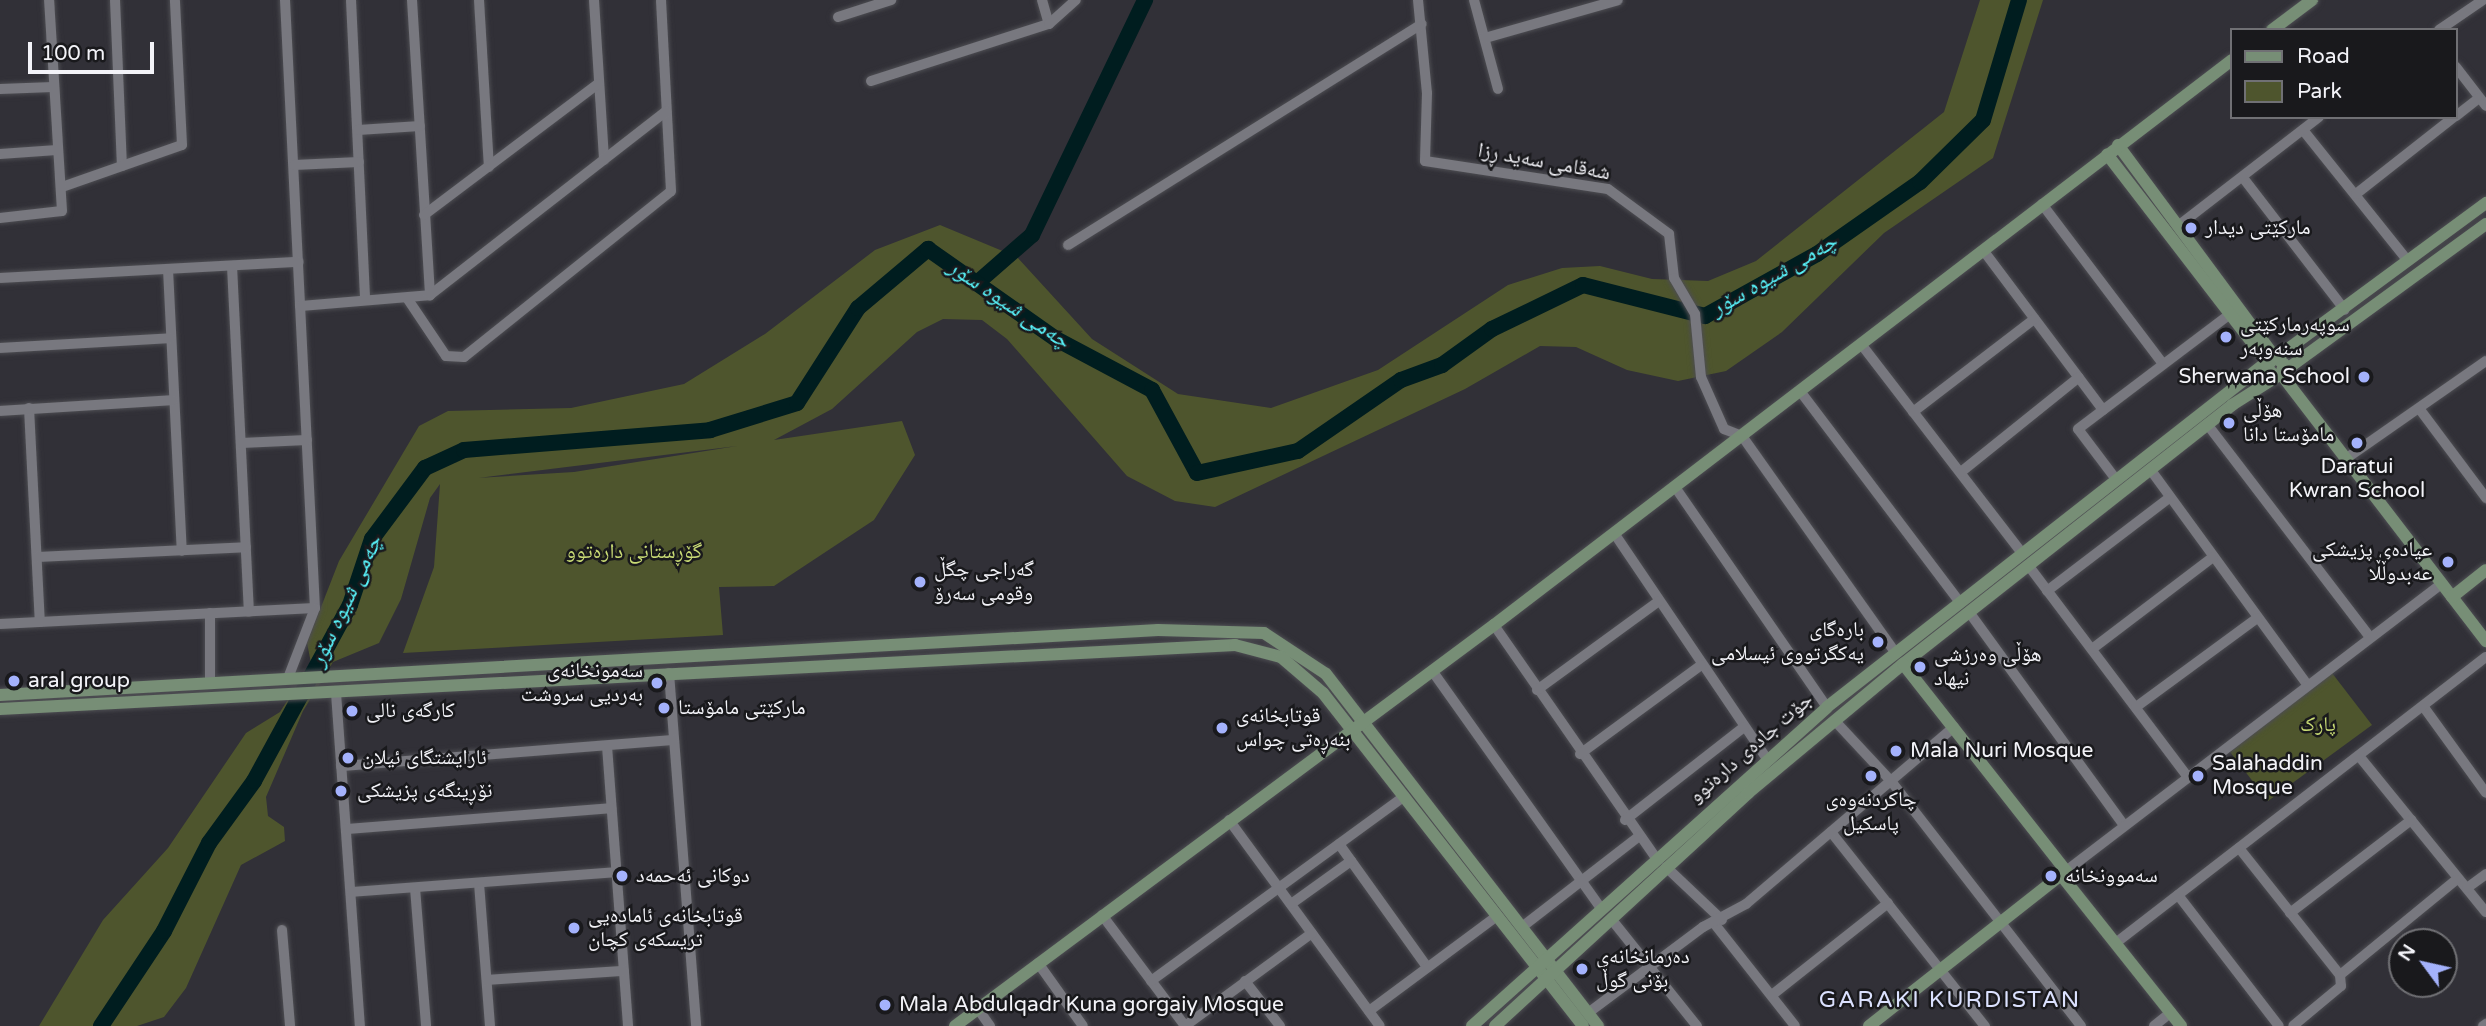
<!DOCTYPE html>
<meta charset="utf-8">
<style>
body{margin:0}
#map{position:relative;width:2486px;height:1026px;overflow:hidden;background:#313037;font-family:"Varela Round","Noto Naskh Arabic",sans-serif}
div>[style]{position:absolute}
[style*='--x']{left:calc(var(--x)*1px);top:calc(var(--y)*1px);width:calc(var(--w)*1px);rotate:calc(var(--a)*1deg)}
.green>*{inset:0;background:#4e552d}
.river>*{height:16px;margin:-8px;padding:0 8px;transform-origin:8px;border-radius:8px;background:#001d1f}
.roads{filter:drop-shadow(0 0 2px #4d4d52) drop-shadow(0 0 2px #4d4d52)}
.street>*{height:10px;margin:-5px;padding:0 5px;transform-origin:5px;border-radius:5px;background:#78787f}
.secondary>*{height:12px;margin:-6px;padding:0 6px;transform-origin:6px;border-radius:6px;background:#778e76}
.dots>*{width:19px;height:19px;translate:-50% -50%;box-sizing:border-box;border:4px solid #19191c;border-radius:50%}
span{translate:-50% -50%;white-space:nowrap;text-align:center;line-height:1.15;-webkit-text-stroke:5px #19191c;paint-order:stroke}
.street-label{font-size:21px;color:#f3f3f8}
.poi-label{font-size:21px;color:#f3f3f8}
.left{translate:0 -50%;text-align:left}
.right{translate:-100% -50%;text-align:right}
.park-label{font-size:21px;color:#c9db75}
.water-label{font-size:23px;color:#58f4fb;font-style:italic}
.neighbourhood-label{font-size:23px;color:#dbe1fe;letter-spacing:2px}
.legend{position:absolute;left:2230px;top:28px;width:228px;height:91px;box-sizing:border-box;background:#19191c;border:2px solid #707074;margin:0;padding:9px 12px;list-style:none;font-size:21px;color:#f3f3f8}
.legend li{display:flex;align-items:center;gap:14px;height:35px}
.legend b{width:35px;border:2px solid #707074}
.north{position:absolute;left:2388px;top:928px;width:70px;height:70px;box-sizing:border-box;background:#19191c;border:2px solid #707074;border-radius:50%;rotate:303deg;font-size:19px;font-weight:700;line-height:28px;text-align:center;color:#f3f3f8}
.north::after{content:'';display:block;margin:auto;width:24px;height:32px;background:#a4b2fc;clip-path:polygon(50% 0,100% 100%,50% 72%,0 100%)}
.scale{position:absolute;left:28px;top:42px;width:126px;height:32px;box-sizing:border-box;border:4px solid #f3f3f8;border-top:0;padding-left:9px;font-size:21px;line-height:24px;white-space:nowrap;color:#f3f3f8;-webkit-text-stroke:5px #19191c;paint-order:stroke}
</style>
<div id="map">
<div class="green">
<i style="clip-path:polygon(evenodd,1980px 0,2043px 0,1993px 158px,1884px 233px,1782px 332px,1726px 371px,1678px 381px,1627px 370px,1576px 347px,1540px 346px,1465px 389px,1215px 507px,1175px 501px,1127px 476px,1007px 339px,982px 320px,943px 319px,917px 332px,832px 409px,774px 440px,902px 421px,915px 455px,874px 520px,774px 586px,719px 587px,723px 635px,403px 653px,434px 567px,440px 484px,430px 498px,401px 599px,379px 643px,333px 662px,303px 711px,266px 797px,268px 816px,284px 827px,285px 841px,241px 865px,186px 988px,164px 1017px,137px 1026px,39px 1026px,103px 920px,168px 848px,246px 733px,280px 712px,311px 663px,307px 643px,339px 561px,419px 426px,448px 411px,571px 408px,684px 384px,765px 334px,875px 250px,940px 225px,1017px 257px,1092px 339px,1178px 394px,1271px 408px,1378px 370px,1508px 285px,1562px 268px,1600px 266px,1652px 279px,1708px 281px,1756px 261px,1944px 112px,1980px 0,737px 446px,574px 472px,477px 478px,478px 478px,737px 446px)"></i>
<i style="clip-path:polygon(2332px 673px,2372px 725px,2268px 801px,2230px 752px)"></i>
</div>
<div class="river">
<i style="--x:977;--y:283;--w:73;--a:-41.1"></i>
<i style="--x:1032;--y:235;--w:261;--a:-64.3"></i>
<i style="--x:101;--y:1026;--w:114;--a:-56.4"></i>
<i style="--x:164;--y:931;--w:99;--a:-62.9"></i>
<i style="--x:209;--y:843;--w:77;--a:-54"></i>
<i style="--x:254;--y:781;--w:200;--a:-61.4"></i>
<i style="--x:350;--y:605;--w:70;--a:-71.6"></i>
<i style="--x:372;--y:539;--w:89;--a:-53.3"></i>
<i style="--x:425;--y:468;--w:43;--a:-24.8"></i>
<i style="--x:464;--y:450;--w:247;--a:-4.6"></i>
<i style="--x:710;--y:430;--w:91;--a:-17.2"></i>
<i style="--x:797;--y:403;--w:113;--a:-57.3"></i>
<i style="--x:858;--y:308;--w:92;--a:-40.1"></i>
<i style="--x:928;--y:249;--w:156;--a:35.1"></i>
<i style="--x:1056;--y:339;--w:109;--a:28"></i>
<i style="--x:1152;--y:390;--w:94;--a:61.5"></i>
<i style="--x:1197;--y:473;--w:103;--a:-12.3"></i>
<i style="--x:1298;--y:451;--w:125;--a:-34.6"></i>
<i style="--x:1401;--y:380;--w:44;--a:-20.1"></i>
<i style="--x:1442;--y:365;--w:62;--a:-35.8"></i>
<i style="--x:1492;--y:329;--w:101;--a:-25.8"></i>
<i style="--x:1583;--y:285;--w:126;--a:14.3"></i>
<i style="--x:1705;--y:316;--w:128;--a:-29"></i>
<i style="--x:1817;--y:254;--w:126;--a:-35"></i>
<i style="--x:1920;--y:182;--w:88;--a:-44.5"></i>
<i style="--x:1983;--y:120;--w:125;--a:-73.3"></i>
</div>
<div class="roads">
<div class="street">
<i style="--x:115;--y:0;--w:166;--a:87.6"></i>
<i style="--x:285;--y:0;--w:609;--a:87.18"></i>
<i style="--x:315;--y:608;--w:75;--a:111.1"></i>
<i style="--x:351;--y:0;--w:300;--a:87.3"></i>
<i style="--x:412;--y:0;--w:296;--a:86.5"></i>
<i style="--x:479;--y:0;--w:167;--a:86.6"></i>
<i style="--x:594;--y:0;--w:160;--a:86.4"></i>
<i style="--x:1042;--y:0;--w:25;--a:74"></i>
<i style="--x:1418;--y:0;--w:93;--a:84.5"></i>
<i style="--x:1427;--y:93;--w:68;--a:91.7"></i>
<i style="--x:1425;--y:161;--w:185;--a:8.7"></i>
<i style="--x:1608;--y:189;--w:76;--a:36.4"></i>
<i style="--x:1669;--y:234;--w:44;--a:83.5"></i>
<i style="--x:1674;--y:278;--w:42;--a:59.7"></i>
<i style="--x:1695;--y:314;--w:63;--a:84.6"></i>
<i style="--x:1701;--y:377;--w:57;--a:66.1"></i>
<i style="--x:1724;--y:429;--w:19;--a:21"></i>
<i style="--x:1742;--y:436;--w:265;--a:54.7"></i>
<i style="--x:1474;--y:0;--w:92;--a:74.9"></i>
<i style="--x:838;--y:17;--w:56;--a:-17.8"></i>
<i style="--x:2439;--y:30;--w:53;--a:-34.3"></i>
<i style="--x:1485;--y:38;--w:138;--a:-15.9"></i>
<i style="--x:2456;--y:67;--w:49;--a:52.4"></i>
<i style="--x:871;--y:81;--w:187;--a:-17.8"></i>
<i style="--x:1049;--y:24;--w:36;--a:-42"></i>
<i style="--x:0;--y:89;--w:53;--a:-2.2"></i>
<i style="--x:2456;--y:116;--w:29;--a:-38"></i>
<i style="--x:358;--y:130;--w:62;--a:-3.7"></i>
<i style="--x:2303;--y:130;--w:168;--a:51.3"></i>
<i style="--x:0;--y:154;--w:57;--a:-4"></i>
<i style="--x:294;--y:165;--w:65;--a:-2.6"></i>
<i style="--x:2244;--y:179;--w:165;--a:52.4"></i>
<i style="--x:62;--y:187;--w:127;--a:-19.3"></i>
<i style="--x:182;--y:145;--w:145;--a:-92.8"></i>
<i style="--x:2356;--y:194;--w:125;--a:-38.2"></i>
<i style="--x:2042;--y:204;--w:201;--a:52.9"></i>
<i style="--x:424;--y:215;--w:218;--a:-37"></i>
<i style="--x:0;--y:218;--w:62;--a:-6.4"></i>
<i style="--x:62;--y:211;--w:211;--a:-93.5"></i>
<i style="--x:2178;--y:226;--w:178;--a:-37.7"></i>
<i style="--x:1068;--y:245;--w:417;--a:-32"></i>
<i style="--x:1983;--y:250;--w:200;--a:53.1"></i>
<i style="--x:232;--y:266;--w:346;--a:87.2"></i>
<i style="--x:168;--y:269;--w:282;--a:87.2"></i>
<i style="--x:0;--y:278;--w:299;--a:-3.1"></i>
<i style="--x:407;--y:298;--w:70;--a:56.1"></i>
<i style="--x:446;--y:356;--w:18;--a:3"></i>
<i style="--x:464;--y:357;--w:265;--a:-38.7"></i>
<i style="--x:671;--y:191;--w:191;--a:-93"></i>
<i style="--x:300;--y:306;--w:130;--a:-4.8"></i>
<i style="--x:430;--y:295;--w:299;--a:-37.9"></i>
<i style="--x:1861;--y:344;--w:262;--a:52.4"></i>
<i style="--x:0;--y:348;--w:171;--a:-3.3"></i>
<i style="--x:1800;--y:391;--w:263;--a:52.9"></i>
<i style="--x:29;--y:408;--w:214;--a:87.1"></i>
<i style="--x:0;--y:411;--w:174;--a:-3.6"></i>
<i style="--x:2421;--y:411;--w:109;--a:53.2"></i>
<i style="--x:1913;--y:412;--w:153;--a:-37.5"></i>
<i style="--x:2207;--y:424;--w:267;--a:52.6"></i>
<i style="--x:241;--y:443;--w:66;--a:-2.6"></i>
<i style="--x:2344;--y:460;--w:173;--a:-34.9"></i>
<i style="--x:2150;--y:469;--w:266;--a:53.9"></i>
<i style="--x:1961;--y:472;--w:151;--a:-38.8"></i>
<i style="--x:2115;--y:478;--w:61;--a:-127.1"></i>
<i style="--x:2078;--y:429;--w:189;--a:-37.1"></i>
<i style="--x:1675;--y:487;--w:267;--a:55.4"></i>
<i style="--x:1614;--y:533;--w:273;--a:55.9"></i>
<i style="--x:37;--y:557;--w:209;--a:-2.7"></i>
<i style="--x:2028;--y:565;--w:263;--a:53"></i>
<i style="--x:2047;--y:591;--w:153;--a:-37.3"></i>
<i style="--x:1969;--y:612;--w:263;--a:54"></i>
<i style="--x:210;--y:613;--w:70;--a:90"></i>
<i style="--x:0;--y:624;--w:315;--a:-2.9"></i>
<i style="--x:1494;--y:625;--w:284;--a:55.2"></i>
<i style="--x:2092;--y:649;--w:152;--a:-37.2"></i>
<i style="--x:1433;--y:672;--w:290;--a:54.6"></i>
<i style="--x:669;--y:673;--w:354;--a:85.6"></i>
<i style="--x:1537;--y:690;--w:151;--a:-36.1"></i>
<i style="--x:336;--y:693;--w:334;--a:85.9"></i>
<i style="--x:2423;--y:706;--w:107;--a:54.1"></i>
<i style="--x:2136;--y:707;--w:150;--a:-36.3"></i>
<i style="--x:1835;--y:721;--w:82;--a:47"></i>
<i style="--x:1891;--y:781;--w:310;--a:52.2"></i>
<i style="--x:607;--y:746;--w:281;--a:85.7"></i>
<i style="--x:1580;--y:754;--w:150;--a:-36.3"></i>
<i style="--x:2359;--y:756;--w:201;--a:50.9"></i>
<i style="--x:341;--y:766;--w:334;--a:-4.5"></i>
<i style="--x:1229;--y:820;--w:255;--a:53.8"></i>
<i style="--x:1625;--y:820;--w:151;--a:-38"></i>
<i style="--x:346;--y:829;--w:266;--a:-4.5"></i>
<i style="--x:1831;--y:832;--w:248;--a:51.6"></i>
<i style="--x:1339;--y:844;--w:151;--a:54.4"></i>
<i style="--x:2239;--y:848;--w:162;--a:51.5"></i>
<i style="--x:2340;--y:975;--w:11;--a:85"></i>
<i style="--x:2341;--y:986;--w:62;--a:140.2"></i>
<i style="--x:1666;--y:867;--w:77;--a:43.4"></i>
<i style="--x:2066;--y:871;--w:472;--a:-37.4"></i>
<i style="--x:479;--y:883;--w:143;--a:85.6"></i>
<i style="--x:415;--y:888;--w:138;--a:85.4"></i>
<i style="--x:2467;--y:888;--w:24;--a:-36"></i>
<i style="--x:351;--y:892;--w:266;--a:-4.3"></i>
<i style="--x:2178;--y:895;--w:165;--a:52.4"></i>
<i style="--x:1291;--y:904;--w:74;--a:-35.6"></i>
<i style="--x:2290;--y:913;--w:153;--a:-37.5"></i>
<i style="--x:1102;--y:915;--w:139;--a:53.2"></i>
<i style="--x:1612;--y:920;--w:136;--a:51.3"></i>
<i style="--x:1713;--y:922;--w:132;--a:51.7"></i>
<i style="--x:1522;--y:927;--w:147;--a:-37.8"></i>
<i style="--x:282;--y:930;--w:96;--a:85.2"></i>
<i style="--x:2117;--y:942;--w:466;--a:-37.7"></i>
<i style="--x:1038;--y:963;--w:77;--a:54.5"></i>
<i style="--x:2340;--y:975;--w:150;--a:-39.3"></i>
<i style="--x:487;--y:980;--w:137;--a:-3.8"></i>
<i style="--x:1151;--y:981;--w:314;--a:-36.1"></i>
<i style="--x:1245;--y:981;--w:57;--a:52.1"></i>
<i style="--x:1772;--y:995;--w:148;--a:-38.4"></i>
<i style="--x:978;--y:1009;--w:21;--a:55"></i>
<i style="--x:1369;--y:1011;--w:159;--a:-36.6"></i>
<i style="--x:1588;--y:1013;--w:144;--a:-36.8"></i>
<i style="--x:1703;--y:927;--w:49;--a:-28.1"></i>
<i style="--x:1746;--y:904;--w:273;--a:-40.4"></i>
<i style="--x:1185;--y:1026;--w:157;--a:-36.2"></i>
<i style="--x:2154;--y:1026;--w:22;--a:-39"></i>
<i style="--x:2483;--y:1026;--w:4;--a:-34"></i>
</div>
<div class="secondary">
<i style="--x:2272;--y:30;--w:50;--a:-36.9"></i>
<i style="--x:2118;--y:145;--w:264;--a:53.5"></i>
<i style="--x:2277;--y:357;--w:260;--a:-36.4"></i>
<i style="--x:2283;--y:372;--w:251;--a:-36.1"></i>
<i style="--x:2281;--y:374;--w:337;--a:52.5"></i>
<i style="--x:2452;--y:597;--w:43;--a:-38.5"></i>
<i style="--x:0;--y:695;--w:1160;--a:-3.21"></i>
<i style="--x:1158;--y:630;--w:106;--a:1.6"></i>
<i style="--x:1264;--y:633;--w:74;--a:33.5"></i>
<i style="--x:1326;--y:674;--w:445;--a:52.3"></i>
<i style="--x:0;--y:709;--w:1237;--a:-2.97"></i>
<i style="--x:1235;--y:645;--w:48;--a:14.6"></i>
<i style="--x:1281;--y:657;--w:55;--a:40.6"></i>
<i style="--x:1323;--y:693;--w:422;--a:52"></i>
<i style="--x:2061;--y:875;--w:193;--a:51.5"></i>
<i style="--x:955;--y:1026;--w:672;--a:-36.65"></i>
<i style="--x:1494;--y:625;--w:929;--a:-37.44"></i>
<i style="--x:1472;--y:1026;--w:477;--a:-41.9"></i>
<i style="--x:1827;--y:707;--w:559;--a:-38.1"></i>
<i style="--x:2267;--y:362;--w:262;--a:-127.6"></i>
<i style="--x:1495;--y:1026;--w:344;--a:-42.6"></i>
<i style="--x:1748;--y:793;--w:202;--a:-39.8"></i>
<i style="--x:1903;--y:664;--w:419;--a:-38.2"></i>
<i style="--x:2232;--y:405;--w:58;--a:-32.3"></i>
<i style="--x:2281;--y:374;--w:10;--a:-73"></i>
<i style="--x:2284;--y:364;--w:11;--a:-142"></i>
<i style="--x:2275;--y:357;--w:13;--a:132"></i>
<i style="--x:2266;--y:367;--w:13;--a:45"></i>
<i style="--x:1869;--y:1026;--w:251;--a:-38.2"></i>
<i style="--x:2066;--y:871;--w:263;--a:-128.2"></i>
</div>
</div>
<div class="dots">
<i style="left:2191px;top:228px;background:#a4b2fc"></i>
<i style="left:2226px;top:337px;background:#a4b2fc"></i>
<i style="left:2364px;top:377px;background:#a4b2fc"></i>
<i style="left:2229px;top:423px;background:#a4b2fc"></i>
<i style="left:2357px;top:443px;background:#a4b2fc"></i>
<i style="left:2448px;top:562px;background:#a4b2fc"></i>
<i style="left:920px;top:582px;background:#a4b2fc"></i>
<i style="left:1878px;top:642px;background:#a4b2fc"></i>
<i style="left:1920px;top:667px;background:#a4b2fc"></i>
<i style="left:14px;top:681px;background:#a4b2fc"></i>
<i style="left:657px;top:683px;background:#a4b2fc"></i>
<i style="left:664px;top:708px;background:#a4b2fc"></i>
<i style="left:352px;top:711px;background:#a4b2fc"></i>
<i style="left:1222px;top:728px;background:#a4b2fc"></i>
<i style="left:1896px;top:751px;background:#a4b2fc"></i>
<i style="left:348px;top:758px;background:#a4b2fc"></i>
<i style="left:1871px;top:776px;background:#a4b2fc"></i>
<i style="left:2198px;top:776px;background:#a4b2fc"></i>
<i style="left:341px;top:791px;background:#a4b2fc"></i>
<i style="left:622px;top:876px;background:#a4b2fc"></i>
<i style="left:2051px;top:876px;background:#a4b2fc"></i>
<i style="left:574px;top:928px;background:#a4b2fc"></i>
<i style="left:1582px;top:969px;background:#a4b2fc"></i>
<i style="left:885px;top:1005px;background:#a4b2fc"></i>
</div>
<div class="street-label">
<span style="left:1544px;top:162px;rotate:10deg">شەقامی سەید ڕزا</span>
<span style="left:1751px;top:748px;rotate:-41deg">جۆت جادەی دارەتوو</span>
</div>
<div class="poi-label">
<span class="left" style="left:2205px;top:228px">مارکێتی دیدار</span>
<span class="left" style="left:2240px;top:337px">سوپەرمارکێتی<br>سنەوبەر</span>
<span class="right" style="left:2350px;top:377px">Sherwana School</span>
<span class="left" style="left:2243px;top:423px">هۆڵی<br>مامۆستا دانا</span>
<span style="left:2357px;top:479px">Daratui<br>Kwran School</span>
<span class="right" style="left:2432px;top:562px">عیادەی پزیشکی<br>عەبدوڵڵا</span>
<span class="left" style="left:934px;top:582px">گەراجی چگڵ<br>وقومی سەرۆ</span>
<span class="right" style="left:1864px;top:642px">بارەگای<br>یەکگرتووی ئیسلامی</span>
<span class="left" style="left:1934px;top:667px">هۆڵی وەرزشی<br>نیهاد</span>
<span class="right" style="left:643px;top:683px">سەمونخانەی<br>بەردیی سروشت</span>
<span class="left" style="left:28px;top:681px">aral group</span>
<span class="left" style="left:678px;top:708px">مارکێتی مامۆستا</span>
<span class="left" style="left:366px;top:711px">کارگەی نالی</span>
<span class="left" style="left:1236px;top:728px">قوتابخانەی<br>بنەڕەتی چواس</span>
<span class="left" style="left:1910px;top:751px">Mala Nuri Mosque</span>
<span class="left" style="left:362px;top:758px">ئارایشتگای ئیلان</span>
<span class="left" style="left:2212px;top:776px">Salahaddin<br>Mosque</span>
<span class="left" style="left:357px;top:791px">نۆڕینگەی پزیشکی</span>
<span style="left:1871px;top:812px">چاکردنەوەی<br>پاسکیل</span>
<span class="left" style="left:636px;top:876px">دوکانی ئەحمەد</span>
<span class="left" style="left:2065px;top:876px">سەموونخانە</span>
<span class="left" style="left:588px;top:928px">قوتابخانەی ئامادەیی<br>تریسکەی کچان</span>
<span class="left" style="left:1596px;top:969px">دەرمانخانەی<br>بۆنی گوڵ</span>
<span class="left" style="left:899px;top:1005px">Mala Abdulqadr Kuna gorgaiy Mosque</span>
</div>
<div class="park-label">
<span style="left:634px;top:552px">گۆڕستانی دارەتوو</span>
<span style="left:2318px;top:725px">پارک</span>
</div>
<div class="water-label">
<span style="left:1774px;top:275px;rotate:-30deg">چەمی شیوە سۆر</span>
<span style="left:1009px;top:304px;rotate:34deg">چەمی شیوە سۆر</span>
<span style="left:346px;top:601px;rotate:-65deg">چەمی شیوە سۆر</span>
</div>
<div class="neighbourhood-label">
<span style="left:1950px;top:1000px">GARAKI KURDISTAN</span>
</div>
<ul class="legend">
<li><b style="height:9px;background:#778e76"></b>Road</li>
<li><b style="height:19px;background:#4e552d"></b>Park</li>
</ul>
<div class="north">N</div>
<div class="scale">100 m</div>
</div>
